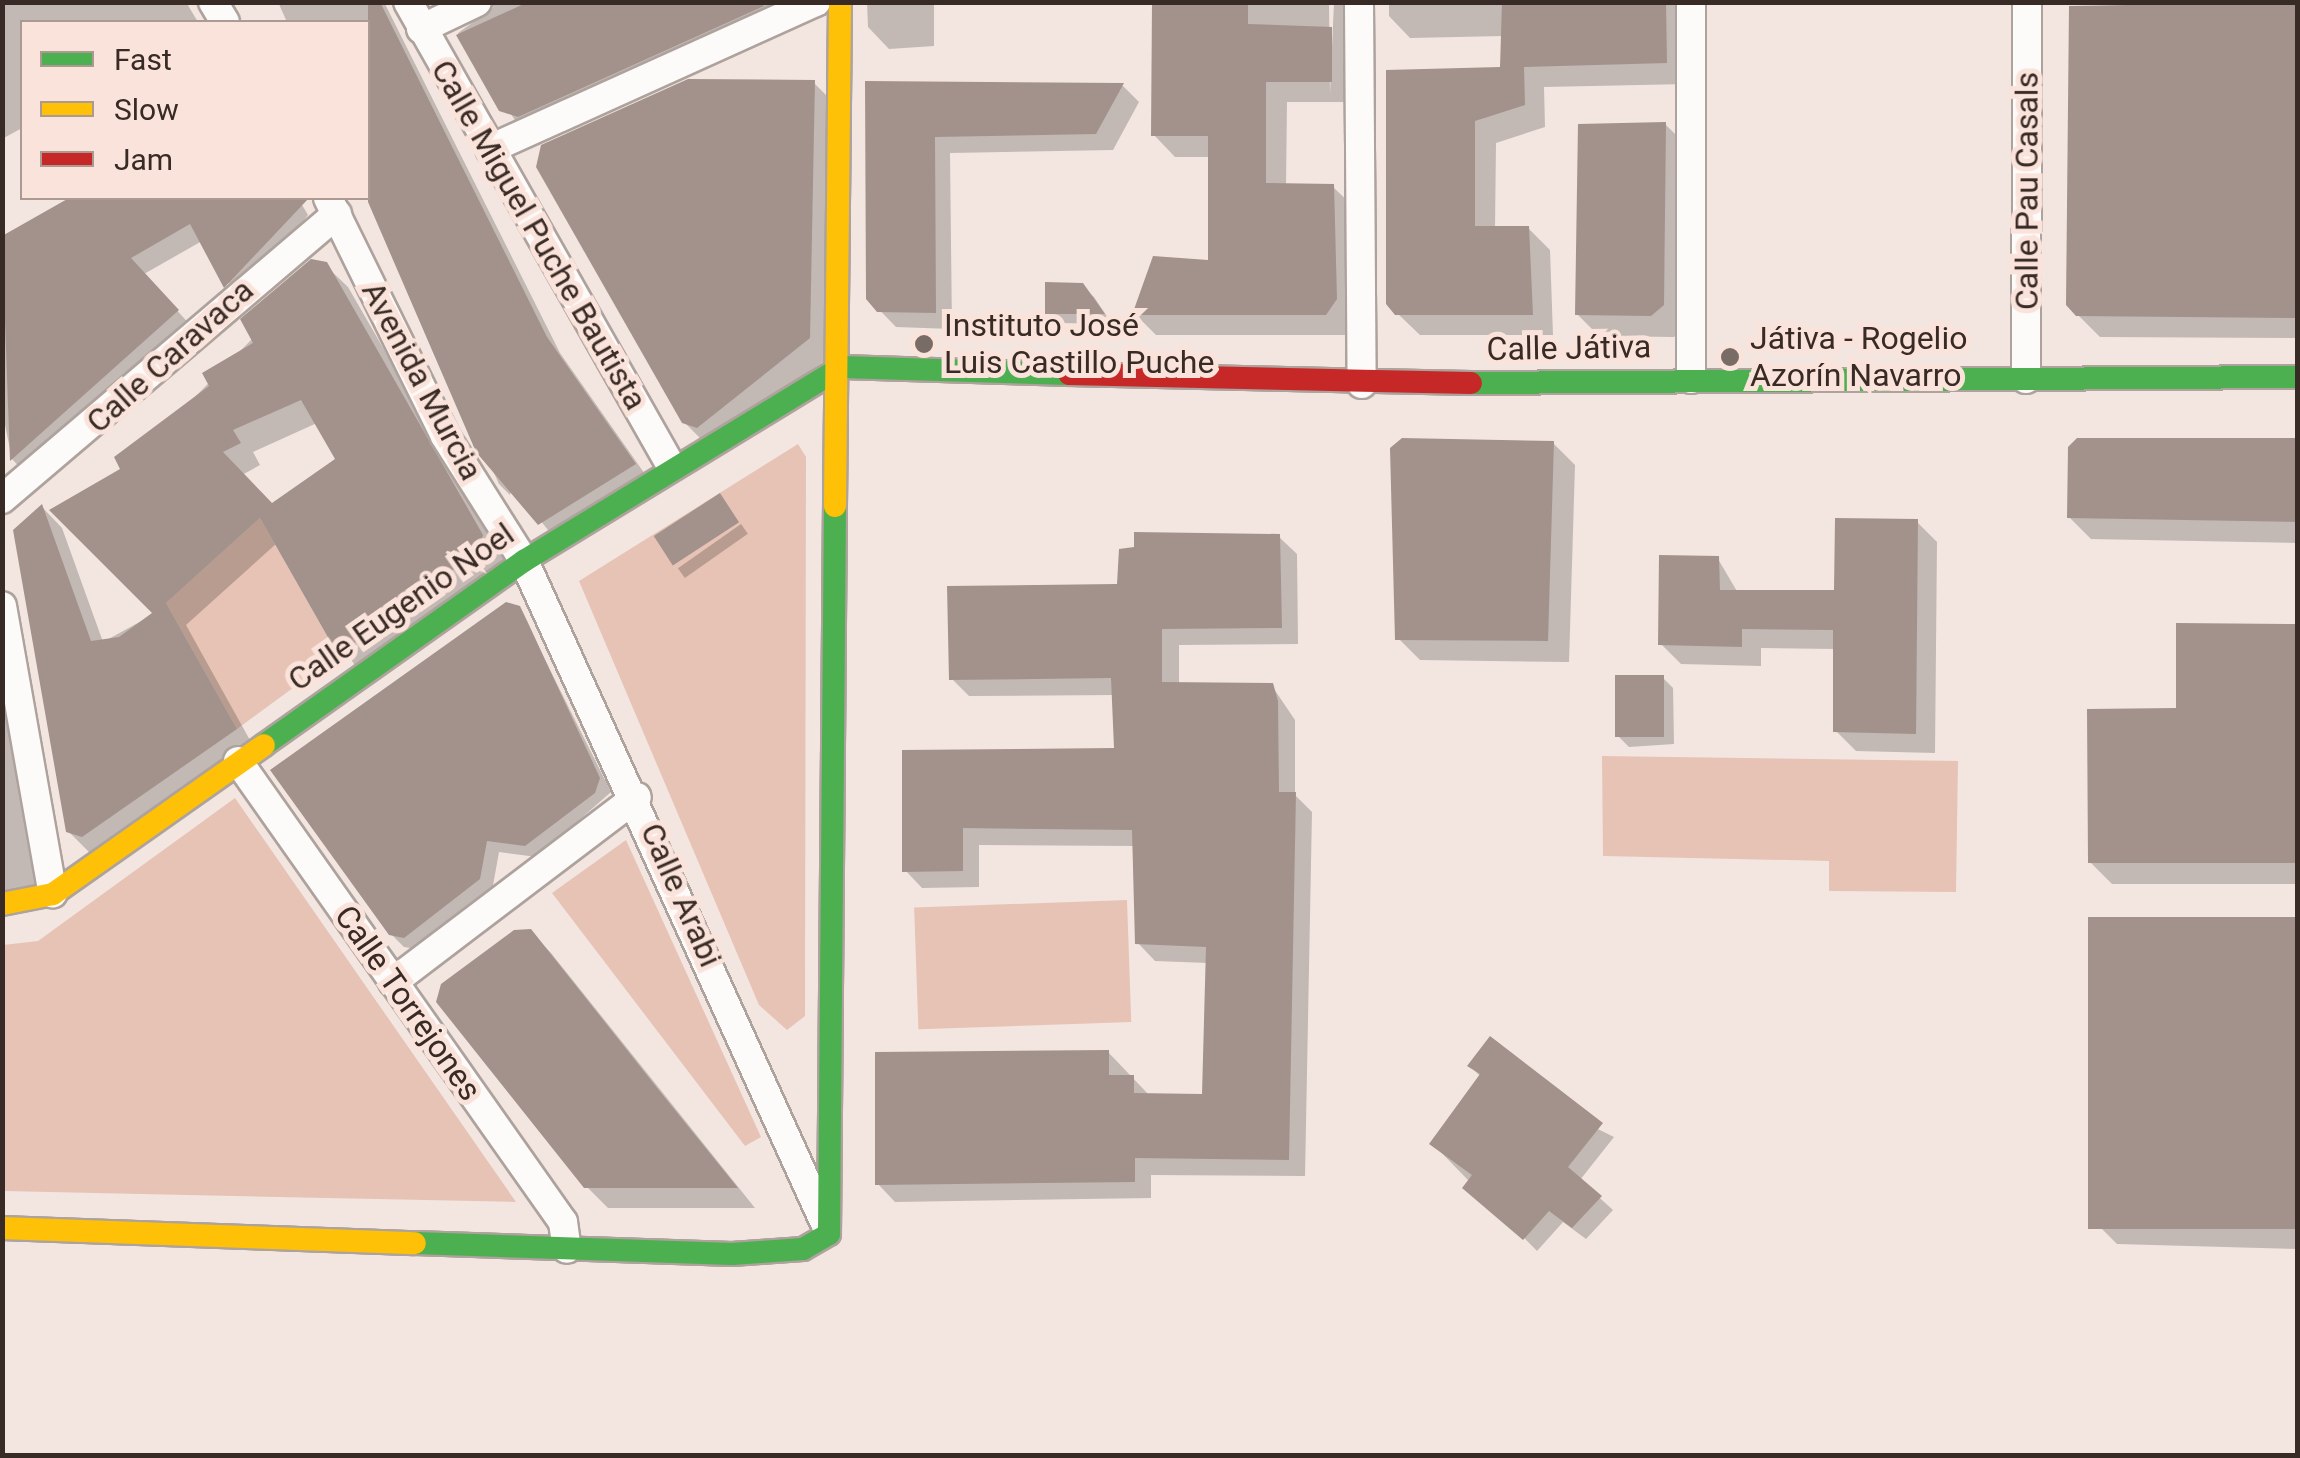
<!DOCTYPE html>
<meta charset="utf-8">
<style>
body{margin:0}
#map{position:relative;width:2300px;height:1458px;overflow:hidden;background:#f3e6e1;font-family:Roboto,sans-serif}
div>[style]{position:absolute}
.green>*{inset:0;background:#e7c3b5;transform-origin:0 0}
.shadow>*{inset:0;background:#0003;transform-origin:0 0}
.building>*{inset:0;background:#a3928b;transform-origin:0 0}
.roads{filter:drop-shadow(2px 0 #aea29d) drop-shadow(-2px 0 #aea29d) drop-shadow(0 2px #aea29d) drop-shadow(0 -2px #aea29d)}
.street>*{height:28px;margin:-14px;padding:0 14px;transform-origin:14px;border-radius:14px;background:#fdfbfa}
.fast>*{height:22px;margin:-11px;padding:0 11px;transform-origin:11px;border-radius:11px;background:#4caf50}
.slow>*{height:22px;margin:-11px;padding:0 11px;transform-origin:11px;border-radius:11px;background:#ffc107}
.jam>*{height:22px;margin:-11px;padding:0 11px;transform-origin:11px;border-radius:11px;background:#c62828}
.dots>*{width:28px;height:28px;translate:-50% -50%;box-sizing:border-box;border:5px solid #fae3da;border-radius:50%}
span{translate:-50% -50%;white-space:nowrap;text-align:center;line-height:1.15;-webkit-text-stroke:10px #fae3da;paint-order:stroke}
.street-label{font-size:32px;color:#382a24}
.poi-label{font-size:32px;color:#382a24}
.left{translate:0 -50%;text-align:left}
.frame{position:absolute;inset:0;border:5px solid #382a24;pointer-events:none}
.legend{position:absolute;left:20px;top:20px;width:350px;height:180px;box-sizing:border-box;background:#fae3da;border:2px solid #ac9991;margin:0;padding:12px 18px;list-style:none;font-size:30px;color:#382a24}
.legend li{display:flex;align-items:center;gap:20px;height:50px}
.legend b{width:50px;border:2px solid #ac9991}
</style>
<div id="map">
<div class="green">
<i style="clip-path:polygon(798px 444px,806px 457px,805px 1016px,787px 1030px,759px 1005px,579px 581px)"></i>
<i style="clip-path:polygon(260px 518px,338px 655px,237px 729px,166px 603px)"></i>
<i style="clip-path:polygon(1602px 756px,1958px 761px,1956px 892px,1829px 891px,1829px 861px,1603px 856px)"></i>
<i style="clip-path:polygon(235px 798px,516px 1202px,3px 1191px,3px 945px,38px 941px)"></i>
<i style="clip-path:polygon(626px 840px,761px 1137px,745px 1146px,552px 893px)"></i>
<i style="left:1127px;top:900px;width:122px;height:213px;rotate:88deg"></i>
</div>
<div class="shadow">
<i style="clip-path:polygon(2px 2px,186px 2px,198px 22px,22px 22px,22px 128px,2px 139px)"></i>
<i style="clip-path:polygon(278px 2px,384px 2px,560px 353px,647px 477px,553px 536px,512px 486px,510px 495px,499px 484px,368px 197px,368px 22px,287px 22px)"></i>
<i style="clip-path:polygon(441px 2px,819px 2px,522px 131px,458px 33px,494px 7px,460px 21px)"></i>
<i style="clip-path:polygon(867px 2px,934px 2px,934px 46px,889px 49px,868px 27px)"></i>
<i style="clip-path:polygon(1152px 2px,1329px 2px,1330px 94px,1334px 2px,1352px 2px,1353px 102px,1287px 102px,1286px 186px,1333px 187px,1355px 208px,1357px 321px,1347px 335px,1156px 335px,1135px 314px,1210px 262px,1211px 157px,1175px 157px,1154px 135px)"></i>
<i style="clip-path:polygon(1389px 2px,1687px 2px,1687px 84px,1544px 87px,1545px 127px,1496px 143px,1495px 228px,1528px 228px,1550px 250px,1553px 335px,1420px 335px,1397px 313px,1389px 73px,1502px 70px,1503px 36px,1410px 38px,1389px 16px)"></i>
<i style="clip-path:polygon(2195px 2px,2298px 2px,2298px 338px,2100px 337px,2078px 315px)"></i>
<i style="clip-path:polygon(814px 83px,833px 102px,829px 358px,704px 442px,684px 422px)"></i>
<i style="clip-path:polygon(867px 83px,1123px 86px,1139px 102px,1113px 150px,950px 153px,952px 329px,896px 327px,868px 298px)"></i>
<i style="clip-path:polygon(1665px 124px,1687px 146px,1685px 327px,1674px 337px,1599px 336px,1577px 314px)"></i>
<i style="clip-path:polygon(74px 198px,298px 198px,308px 215px,240px 301px,202px 241px,144px 274px,192px 327px,26px 474px,12px 459px,2px 410px,2px 239px)"></i>
<i style="clip-path:polygon(evenodd,325px 265px,348px 287px,504px 558px,361px 675px,277px 543px,186px 625px,256px 751px,90px 853px,68px 831px,42px 507px,62px 528px,103px 642px,156px 613px,123px 470px,325px 265px,317px 423px,338px 459px,272px 506px,242px 475px,260px 465px,253px 452px,317px 423px)"></i>
<i style="clip-path:polygon(1082px 286px,1094px 297px,1112px 324px,1059px 323px,1048px 312px)"></i>
<i style="clip-path:polygon(2298px 440px,2298px 543px,2091px 539px,2069px 517px)"></i>
<i style="clip-path:polygon(1553px 443px,1575px 465px,1569px 662px,1420px 660px,1398px 638px)"></i>
<i style="clip-path:polygon(1917px 522px,1937px 542px,1935px 753px,1856px 751px,1836px 731px,1836px 649px,1761px 648px,1761px 666px,1681px 664px,1661px 644px,1718px 559px,1738px 593px,1836px 593px)"></i>
<i style="left:741px;top:524px;width:12px;height:77px;rotate:55deg"></i>
<i style="clip-path:polygon(1279px 537px,1297px 554px,1298px 644px,1179px 645px,1179px 685px,1272px 686px,1295px 720px,1295px 795px,1312px 812px,1305px 1176px,1151px 1175px,1151px 1198px,895px 1202px,878px 1184px,1108px 1052px,1150px 1096px,1204px 1097px,1208px 963px,1155px 961px,1138px 943px,1135px 846px,979px 845px,979px 887px,922px 888px,905px 870px,904px 752px,1116px 750px,1114px 695px,969px 696px,952px 679px,1119px 586px)"></i>
<i style="clip-path:polygon(519px 608px,611px 792px,537px 857px,499px 852px,492px 891px,417px 949px,404px 947px,391px 934px)"></i>
<i style="clip-path:polygon(2298px 627px,2298px 884px,2112px 884px,2090px 862px,2178px 710px)"></i>
<i style="clip-path:polygon(1663px 678px,1673px 688px,1674px 744px,1629px 747px,1618px 736px)"></i>
<i style="clip-path:polygon(2px 685px,42px 891px,2px 895px)"></i>
<i style="clip-path:polygon(2298px 919px,2298px 1249px,2117px 1244px,2095px 1222px)"></i>
<i style="clip-path:polygon(530px 931px,551px 953px,755px 1208px,608px 1208px,586px 1186px)"></i>
<i style="clip-path:polygon(1470px 1066px,1614px 1137px,1580px 1180px,1613px 1210px,1586px 1239px,1563px 1222px,1537px 1251px,1433px 1144px,1481px 1077px)"></i>
</div>
<div class="building">
<i style="clip-path:polygon(368px 2px,380px 2px,547px 337px,636px 464px,538px 525px,476px 452px,368px 202px)"></i>
<i style="clip-path:polygon(528px 2px,758px 2px,764px 6px,518px 117px,499px 111px,456px 35px)"></i>
<i style="clip-path:polygon(1152px 2px,1248px 2px,1248px 24px,1332px 27px,1332px 82px,1266px 82px,1266px 183px,1334px 184px,1337px 299px,1326px 315px,1132px 315px,1153px 256px,1208px 260px,1208px 136px,1151px 136px)"></i>
<i style="clip-path:polygon(1502px 2px,1666px 2px,1667px 63px,1524px 67px,1525px 105px,1475px 121px,1475px 226px,1529px 226px,1533px 315px,1395px 315px,1386px 304px,1386px 70px,1500px 67px)"></i>
<i style="clip-path:polygon(2298px 2px,2298px 318px,2076px 316px,2066px 305px,2069px 6px)"></i>
<i style="clip-path:polygon(688px 79px,815px 80px,810px 338px,697px 428px,682px 423px,536px 167px,541px 145px)"></i>
<i style="clip-path:polygon(865px 81px,1124px 83px,1096px 134px,935px 137px,936px 313px,877px 312px,866px 299px)"></i>
<i style="clip-path:polygon(1666px 122px,1664px 305px,1651px 316px,1575px 315px,1578px 124px)"></i>
<i style="clip-path:polygon(69px 198px,309px 198px,224px 288px,190px 224px,131px 258px,179px 310px,10px 461px,2px 236px)"></i>
<i style="clip-path:polygon(evenodd,311px 259px,327px 262px,483px 535px,479px 551px,338px 655px,260px 518px,166px 603px,237px 729px,82px 837px,66px 832px,13px 530px,42px 504px,91px 641px,119px 637px,152px 613px,49px 510px,120px 469px,114px 457px,209px 386px,202px 373px,253px 343px,240px 319px,311px 259px,301px 400px,335px 459px,272px 503px,223px 452px,241px 443px,233px 430px,301px 400px)"></i>
<i style="clip-path:polygon(1045px 282px,1083px 283px,1105px 314px,1045px 314px)"></i>
<i style="clip-path:polygon(1402px 438px,1554px 441px,1548px 641px,1395px 640px,1390px 448px)"></i>
<i style="clip-path:polygon(2077px 438px,2298px 438px,2298px 522px,2067px 518px,2068px 447px)"></i>
<i style="left:720px;top:493px;width:35px;height:79px;rotate:57deg"></i>
<i style="clip-path:polygon(1835px 518px,1918px 519px,1916px 734px,1833px 732px,1833px 630px,1742px 629px,1742px 647px,1658px 645px,1659px 555px,1719px 556px,1720px 590px,1834px 590px)"></i>
<i style="clip-path:polygon(1134px 532px,1280px 534px,1282px 628px,1162px 629px,1162px 682px,1273px 683px,1278px 701px,1279px 792px,1296px 792px,1289px 1160px,1135px 1158px,1135px 1182px,875px 1185px,875px 1052px,1109px 1050px,1109px 1075px,1134px 1075px,1134px 1093px,1202px 1094px,1206px 947px,1135px 944px,1132px 830px,963px 828px,963px 871px,902px 872px,902px 750px,1114px 748px,1111px 678px,949px 680px,947px 586px,1117px 584px,1119px 549px,1134px 547px)"></i>
<i style="clip-path:polygon(506px 602px,520px 606px,529px 625px,600px 778px,595px 793px,525px 846px,487px 841px,480px 879px,404px 938px,389px 935px,270px 770px)"></i>
<i style="clip-path:polygon(2176px 623px,2298px 624px,2298px 863px,2088px 863px,2087px 709px,2176px 708px)"></i>
<i style="left:1615px;top:675px;width:49px;height:62px"></i>
<i style="left:2298px;top:917px;width:312px;height:210px;rotate:90deg"></i>
<i style="clip-path:polygon(531px 929px,658px 1089px,738px 1188px,584px 1188px,436px 1002px,441px 984px,514px 930px)"></i>
<i style="clip-path:polygon(1490px 1036px,1603px 1123px,1568px 1167px,1602px 1196px,1572px 1228px,1549px 1211px,1523px 1240px,1462px 1188px,1472px 1175px,1429px 1144px,1480px 1074px,1467px 1066px)"></i>
</div>
<div class="roads">
<div class="street">
<i style="left:213px;top:2px;width:23px;rotate:59deg"></i>
<i style="left:408px;top:2px;width:533px;rotate:60.45deg"></i>
<i style="left:1359px;top:2px;width:382px;rotate:89.6deg"></i>
<i style="left:1691px;top:2px;width:377px;rotate:90deg"></i>
<i style="left:421px;top:29px;width:62px;rotate:-25.7deg"></i>
<i style="left:490px;top:149px;width:358px;rotate:-24.3deg"></i>
<i style="left:328px;top:198px;width:265px;rotate:63.8deg"></i>
<i style="left:445px;top:436px;width:148px;rotate:57.7deg"></i>
<i style="left:524px;top:561px;width:725px;rotate:65.56deg"></i>
<i style="left:2026px;top:379px;width:377px;rotate:-89.8deg"></i>
<i style="left:2px;top:499px;width:440px;rotate:-40.4deg"></i>
<i style="left:2px;top:606px;width:292px;rotate:80deg"></i>
<i style="left:238px;top:761px;width:564px;rotate:54.82deg"></i>
<i style="left:563px;top:1222px;width:27px;rotate:82deg"></i>
<i style="left:393px;top:982px;width:306px;rotate:-37.2deg"></i>
</div>
<div class="fast">
<i style="left:1471px;top:383px;width:827px;rotate:-0.42deg"></i>
<i style="left:264px;top:745px;width:319px;rotate:-35.3deg"></i>
<i style="left:524px;top:561px;width:373px;rotate:-31.4deg"></i>
<i style="left:842px;top:367px;width:227px;rotate:1.8deg"></i>
<i style="left:415px;top:1243px;width:317px;rotate:2deg"></i>
<i style="left:732px;top:1254px;width:71px;rotate:-4deg"></i>
<i style="left:803px;top:1249px;width:30px;rotate:-30deg"></i>
<i style="left:829px;top:1234px;width:728px;rotate:-89.53deg"></i>
</div>
<div class="slow">
<i style="left:835px;top:506px;width:504px;rotate:-89.43deg"></i>
<i style="left:2px;top:904px;width:52px;rotate:-11.1deg"></i>
<i style="left:53px;top:894px;width:258px;rotate:-35.2deg"></i>
<i style="left:2px;top:1228px;width:413px;rotate:2.1deg"></i>
</div>
<div class="jam">
<i style="left:1069px;top:374px;width:402px;rotate:1.3deg"></i>
</div>
</div>
<div class="dots">
<i style="left:924px;top:344px;background:#796c66"></i>
<i style="left:1730px;top:357px;background:#796c66"></i>
</div>
<div class="street-label">
<span style="left:2027px;top:191px;rotate:-90deg">Calle Pau Casals</span>
<span style="left:539px;top:235px;rotate:60deg">Calle Miguel Puche Bautista</span>
<span style="left:1569px;top:348px;rotate:-1deg">Calle Játiva</span>
<span style="left:170px;top:356px;rotate:-42deg">Calle Caravaca</span>
<span style="left:422px;top:381px;rotate:62deg">Avenida Murcia</span>
<span style="left:401px;top:607px;rotate:-35deg">Calle Eugenio Noel</span>
<span style="left:681px;top:895px;rotate:66deg">Calle Arabi</span>
<span style="left:408px;top:1003px;rotate:55deg">Calle Torrejones</span>
</div>
<div class="poi-label">
<span class="left" style="left:944px;top:344px">Instituto José<br>Luis Castillo Puche</span>
<span class="left" style="left:1750px;top:357px">Játiva - Rogelio<br>Azorín Navarro</span>
</div>
<div class="frame"></div>
<ul class="legend">
<li><b style="height:12px;background:#4caf50"></b>Fast</li>
<li><b style="height:12px;background:#ffc107"></b>Slow</li>
<li><b style="height:12px;background:#c62828"></b>Jam</li>
</ul>
</div>
